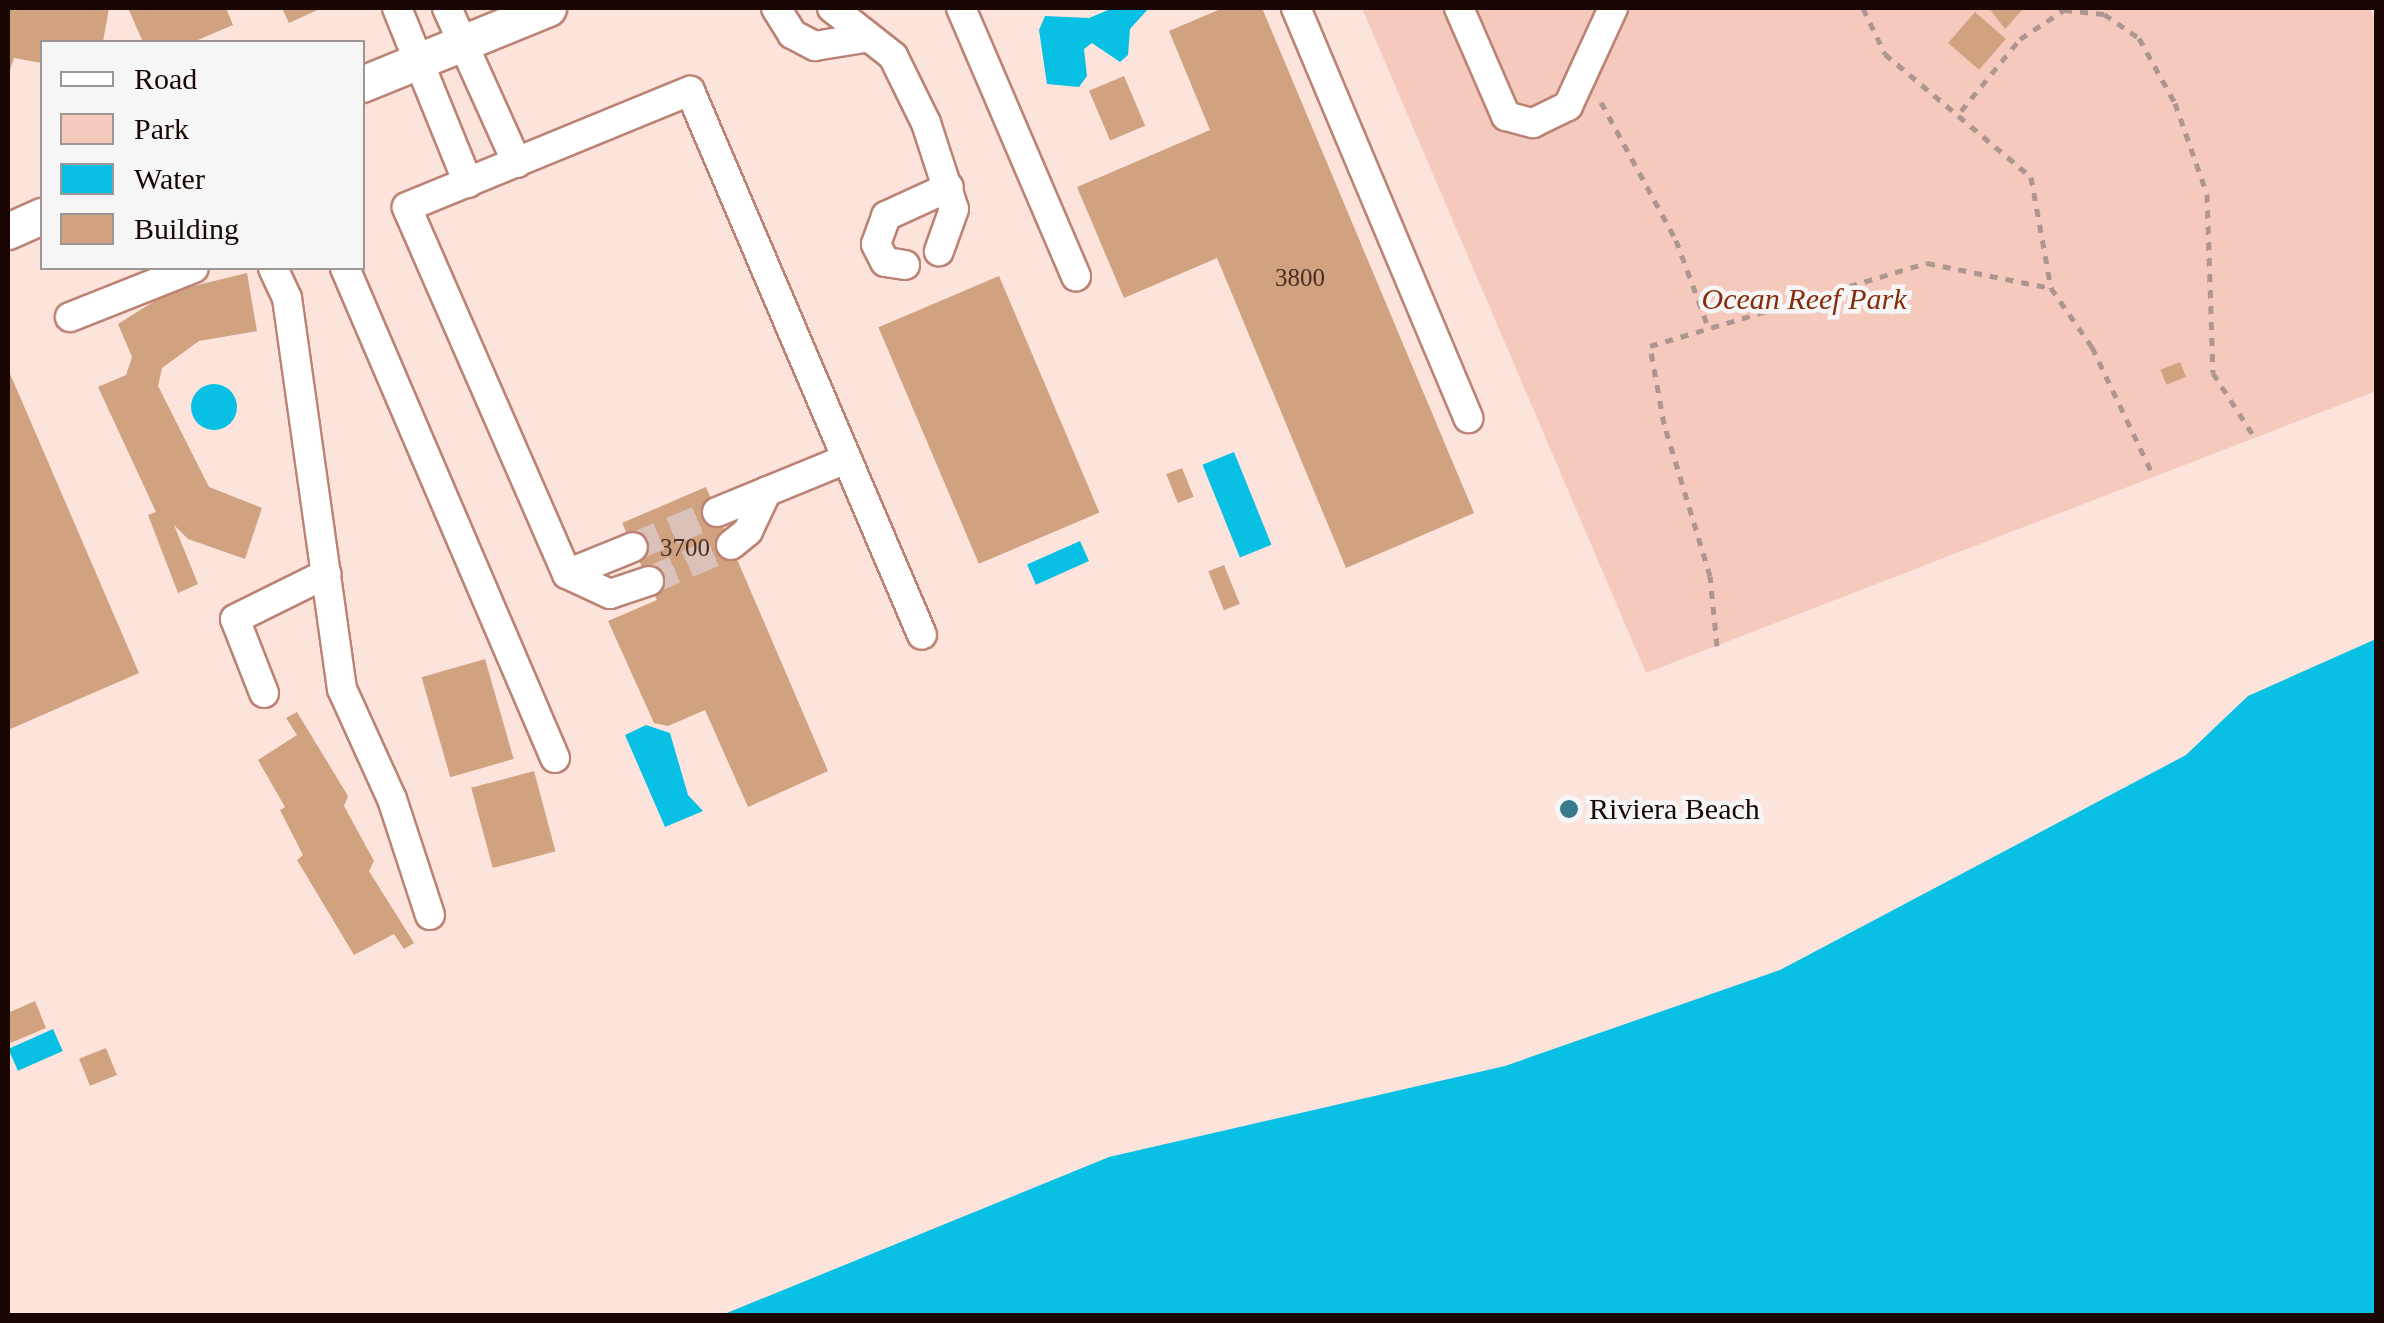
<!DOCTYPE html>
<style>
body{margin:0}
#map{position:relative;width:2384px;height:1323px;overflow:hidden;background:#fce3dc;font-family:Georgia,serif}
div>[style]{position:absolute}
.green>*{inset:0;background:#f5c9bc}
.water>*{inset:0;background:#08c0e4;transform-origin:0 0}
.round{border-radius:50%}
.building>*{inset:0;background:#d1a27f;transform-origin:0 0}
.minor-tunnel>*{height:28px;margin-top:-14px;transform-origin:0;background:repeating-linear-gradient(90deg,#dac2bb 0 28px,transparent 0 42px)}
.path>*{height:5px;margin-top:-2.5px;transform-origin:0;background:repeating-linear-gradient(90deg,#ad9690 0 8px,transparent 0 16px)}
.roads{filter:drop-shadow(2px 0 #bb8373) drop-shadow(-2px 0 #bb8373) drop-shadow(0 2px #bb8373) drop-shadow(0 -2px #bb8373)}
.minor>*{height:28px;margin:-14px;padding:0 14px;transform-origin:14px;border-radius:14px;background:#fff}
.major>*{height:35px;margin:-17.5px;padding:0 17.5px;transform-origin:17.5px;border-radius:17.5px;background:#fff}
.dots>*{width:28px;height:28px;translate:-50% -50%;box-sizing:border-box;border:5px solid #f6f6f6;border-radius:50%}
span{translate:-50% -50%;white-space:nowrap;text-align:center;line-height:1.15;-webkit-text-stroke:9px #f6f6f6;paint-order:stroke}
.number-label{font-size:25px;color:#482e22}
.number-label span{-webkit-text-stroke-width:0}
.park-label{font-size:30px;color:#862b0b;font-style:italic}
.poi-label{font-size:30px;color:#1a0703}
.left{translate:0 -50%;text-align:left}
.frame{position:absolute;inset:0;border:10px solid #1a0703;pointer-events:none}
.legend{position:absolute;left:40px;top:40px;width:325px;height:230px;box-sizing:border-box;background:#f6f6f6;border:2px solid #9e9695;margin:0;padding:12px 18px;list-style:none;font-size:30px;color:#1a0703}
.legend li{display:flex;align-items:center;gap:20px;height:50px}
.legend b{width:50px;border:2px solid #9e9695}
</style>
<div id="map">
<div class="green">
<i style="clip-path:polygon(1362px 8px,2370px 8px,2376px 23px,2376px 391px,1646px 673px)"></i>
</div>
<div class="water">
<i style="clip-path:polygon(1113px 8px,1149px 8px,1130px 29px,1128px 55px,1120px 62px,1092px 43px,1084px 49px,1087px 76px,1079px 87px,1047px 84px,1039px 30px,1045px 16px,1089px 18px)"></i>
<i class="round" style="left:191px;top:384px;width:46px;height:46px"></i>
<i style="left:1234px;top:452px;width:100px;height:34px;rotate:68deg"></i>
<i style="left:1080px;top:541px;width:22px;height:58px;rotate:66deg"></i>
<i style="clip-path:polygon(2376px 639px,2376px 1315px,722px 1315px,1109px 1157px,1505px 1066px,1780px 970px,2186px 755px,2248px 696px)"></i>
<i style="clip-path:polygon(646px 725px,670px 733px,688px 795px,703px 811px,665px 827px,625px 735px)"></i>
<i style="left:53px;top:1029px;width:24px;height:49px;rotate:66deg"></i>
</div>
<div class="building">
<i style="clip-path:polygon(8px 8px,109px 8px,103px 42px,42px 42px,42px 63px,14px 58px,8px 76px)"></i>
<i style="clip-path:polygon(128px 8px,226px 8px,233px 25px,193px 42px,143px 42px)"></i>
<i style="clip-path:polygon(282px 8px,322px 8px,289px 23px)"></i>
<i style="clip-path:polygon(1223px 8px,1262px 8px,1474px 513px,1346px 568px,1217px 258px,1124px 298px,1077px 187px,1210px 130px,1169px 31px)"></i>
<i style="clip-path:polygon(1989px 8px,2019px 8px,2022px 10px,2005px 29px)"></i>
<i style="left:1975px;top:12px;width:41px;height:41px;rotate:41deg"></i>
<i style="left:1124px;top:76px;width:54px;height:38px;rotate:67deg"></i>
<i style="clip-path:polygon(247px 273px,257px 331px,199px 341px,162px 368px,158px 386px,209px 487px,262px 508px,245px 559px,188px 539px,174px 525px,198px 584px,178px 593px,148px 515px,156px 512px,98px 387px,126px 375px,132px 357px,118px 324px,169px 292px)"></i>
<i style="left:999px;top:276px;width:257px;height:131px;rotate:67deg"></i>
<i style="left:2180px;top:362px;width:16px;height:21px;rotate:68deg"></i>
<i style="clip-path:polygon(8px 369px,139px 673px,8px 730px)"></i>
<i style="left:1182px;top:468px;width:31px;height:17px;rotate:68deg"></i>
<i style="clip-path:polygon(706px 487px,828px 771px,748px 807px,705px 710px,668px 726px,654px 723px,608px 621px,657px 600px,622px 523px)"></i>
<i style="left:1224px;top:565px;width:42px;height:17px;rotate:68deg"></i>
<i style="left:485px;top:659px;width:104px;height:66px;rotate:74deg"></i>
<i style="clip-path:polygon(297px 712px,348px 796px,344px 806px,374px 861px,369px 871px,414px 943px,404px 949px,394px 934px,354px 955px,297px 860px,303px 855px,280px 810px,285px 807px,258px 760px,297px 735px,286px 718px)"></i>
<i style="left:534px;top:771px;width:83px;height:65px;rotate:75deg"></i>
<i style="clip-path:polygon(35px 1001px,46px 1028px,8px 1044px,8px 1013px)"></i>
<i style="left:106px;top:1048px;width:29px;height:29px;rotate:68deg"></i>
</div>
<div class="minor-tunnel">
<i style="left:633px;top:547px;width:91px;rotate:-22.6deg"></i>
<i style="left:649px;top:581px;width:90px;rotate:-23.7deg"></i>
</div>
<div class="path">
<i style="left:1863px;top:8px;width:51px;rotate:64.4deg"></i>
<i style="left:1885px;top:54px;width:191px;rotate:40.1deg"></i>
<i style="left:2031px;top:177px;width:113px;rotate:79.8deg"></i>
<i style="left:2051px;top:288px;width:72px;rotate:55.2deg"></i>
<i style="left:2092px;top:347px;width:144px;rotate:64.5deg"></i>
<i style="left:1601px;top:102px;width:157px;rotate:61.5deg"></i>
<i style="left:1676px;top:240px;width:95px;rotate:69.7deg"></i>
<i style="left:1961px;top:111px;width:93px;rotate:-50.7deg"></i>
<i style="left:2020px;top:39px;width:53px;rotate:-33.4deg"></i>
<i style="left:2064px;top:10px;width:40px;rotate:5.7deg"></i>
<i style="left:2104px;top:14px;width:42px;rotate:34.4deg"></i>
<i style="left:2139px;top:38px;width:74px;rotate:61deg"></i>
<i style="left:2175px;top:103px;width:96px;rotate:70.6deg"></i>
<i style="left:2207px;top:194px;width:179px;rotate:88.1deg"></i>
<i style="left:2213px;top:373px;width:77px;rotate:57.1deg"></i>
<i style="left:1717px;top:646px;width:70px;rotate:-95.7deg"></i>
<i style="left:1710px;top:576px;width:159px;rotate:-106.8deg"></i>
<i style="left:1664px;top:424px;width:79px;rotate:-100.2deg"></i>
<i style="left:1650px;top:346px;width:289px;rotate:-16.7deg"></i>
<i style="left:1927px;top:263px;width:126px;rotate:11.4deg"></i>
</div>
<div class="roads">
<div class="minor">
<i style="left:397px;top:8px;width:189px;rotate:67.9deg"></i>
<i style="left:447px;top:8px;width:170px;rotate:65.7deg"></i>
<i style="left:776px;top:8px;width:31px;rotate:58deg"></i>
<i style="left:792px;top:34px;width:26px;rotate:28deg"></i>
<i style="left:815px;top:46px;width:50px;rotate:-9.3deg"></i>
<i style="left:832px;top:8px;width:78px;rotate:38.2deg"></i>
<i style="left:893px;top:56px;width:75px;rotate:63.8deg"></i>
<i style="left:926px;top:123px;width:90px;rotate:72deg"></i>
<i style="left:954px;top:209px;width:45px;rotate:109.7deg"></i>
<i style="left:961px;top:8px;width:292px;rotate:66.8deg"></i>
<i style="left:1296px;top:8px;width:445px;rotate:67.2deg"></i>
<i style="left:1459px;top:8px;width:118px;rotate:66.5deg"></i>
<i style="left:1506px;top:116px;width:28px;rotate:15deg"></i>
<i style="left:1533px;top:123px;width:39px;rotate:-26deg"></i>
<i style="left:1568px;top:106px;width:108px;rotate:-65.3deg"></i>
<i style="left:905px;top:265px;width:20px;rotate:-171deg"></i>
<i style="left:885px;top:262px;width:20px;rotate:-117deg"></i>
<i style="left:876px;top:244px;width:30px;rotate:-70deg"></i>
<i style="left:886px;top:216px;width:69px;rotate:-24.7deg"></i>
<i style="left:273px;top:268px;width:33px;rotate:65deg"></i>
<i style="left:287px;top:298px;width:395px;rotate:82deg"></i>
<i style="left:342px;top:689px;width:121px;rotate:65.6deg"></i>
<i style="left:392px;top:799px;width:122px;rotate:71.9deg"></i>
<i style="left:345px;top:268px;width:533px;rotate:66.8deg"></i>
<i style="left:70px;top:317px;width:133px;rotate:-21.6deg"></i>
<i style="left:717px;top:512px;width:139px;rotate:-22.3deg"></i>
<i style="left:731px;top:545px;width:22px;rotate:-39deg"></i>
<i style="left:748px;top:531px;width:44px;rotate:-64.6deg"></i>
<i style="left:567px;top:574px;width:71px;rotate:-22.2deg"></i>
<i style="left:649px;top:581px;width:41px;rotate:161.6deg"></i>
<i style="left:610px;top:594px;width:47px;rotate:-155.1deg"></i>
<i style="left:567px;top:574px;width:400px;rotate:-113.6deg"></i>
<i style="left:407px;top:207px;width:306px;rotate:-22.3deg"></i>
<i style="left:690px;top:91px;width:591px;rotate:66.9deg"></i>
<i style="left:264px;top:693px;width:79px;rotate:-111.4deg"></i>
<i style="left:235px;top:619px;width:102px;rotate:-26.3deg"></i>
</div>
<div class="major">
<i style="left:362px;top:84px;width:201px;rotate:-22.2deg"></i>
<i style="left:8px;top:231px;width:37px;rotate:-24deg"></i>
</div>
</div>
<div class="dots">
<i style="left:1569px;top:809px;background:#387b8c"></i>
</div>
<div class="number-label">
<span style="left:1300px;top:278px">3800</span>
<span style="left:685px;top:548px">3700</span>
</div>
<div class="park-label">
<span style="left:1804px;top:299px">Ocean Reef Park</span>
</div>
<div class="poi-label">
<span class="left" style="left:1589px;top:809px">Riviera Beach</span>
</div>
<div class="frame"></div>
<ul class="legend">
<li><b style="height:12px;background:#fff"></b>Road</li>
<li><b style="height:28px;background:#f5c9bc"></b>Park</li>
<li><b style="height:28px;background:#08c0e4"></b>Water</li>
<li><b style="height:28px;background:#d1a27f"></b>Building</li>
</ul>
</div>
